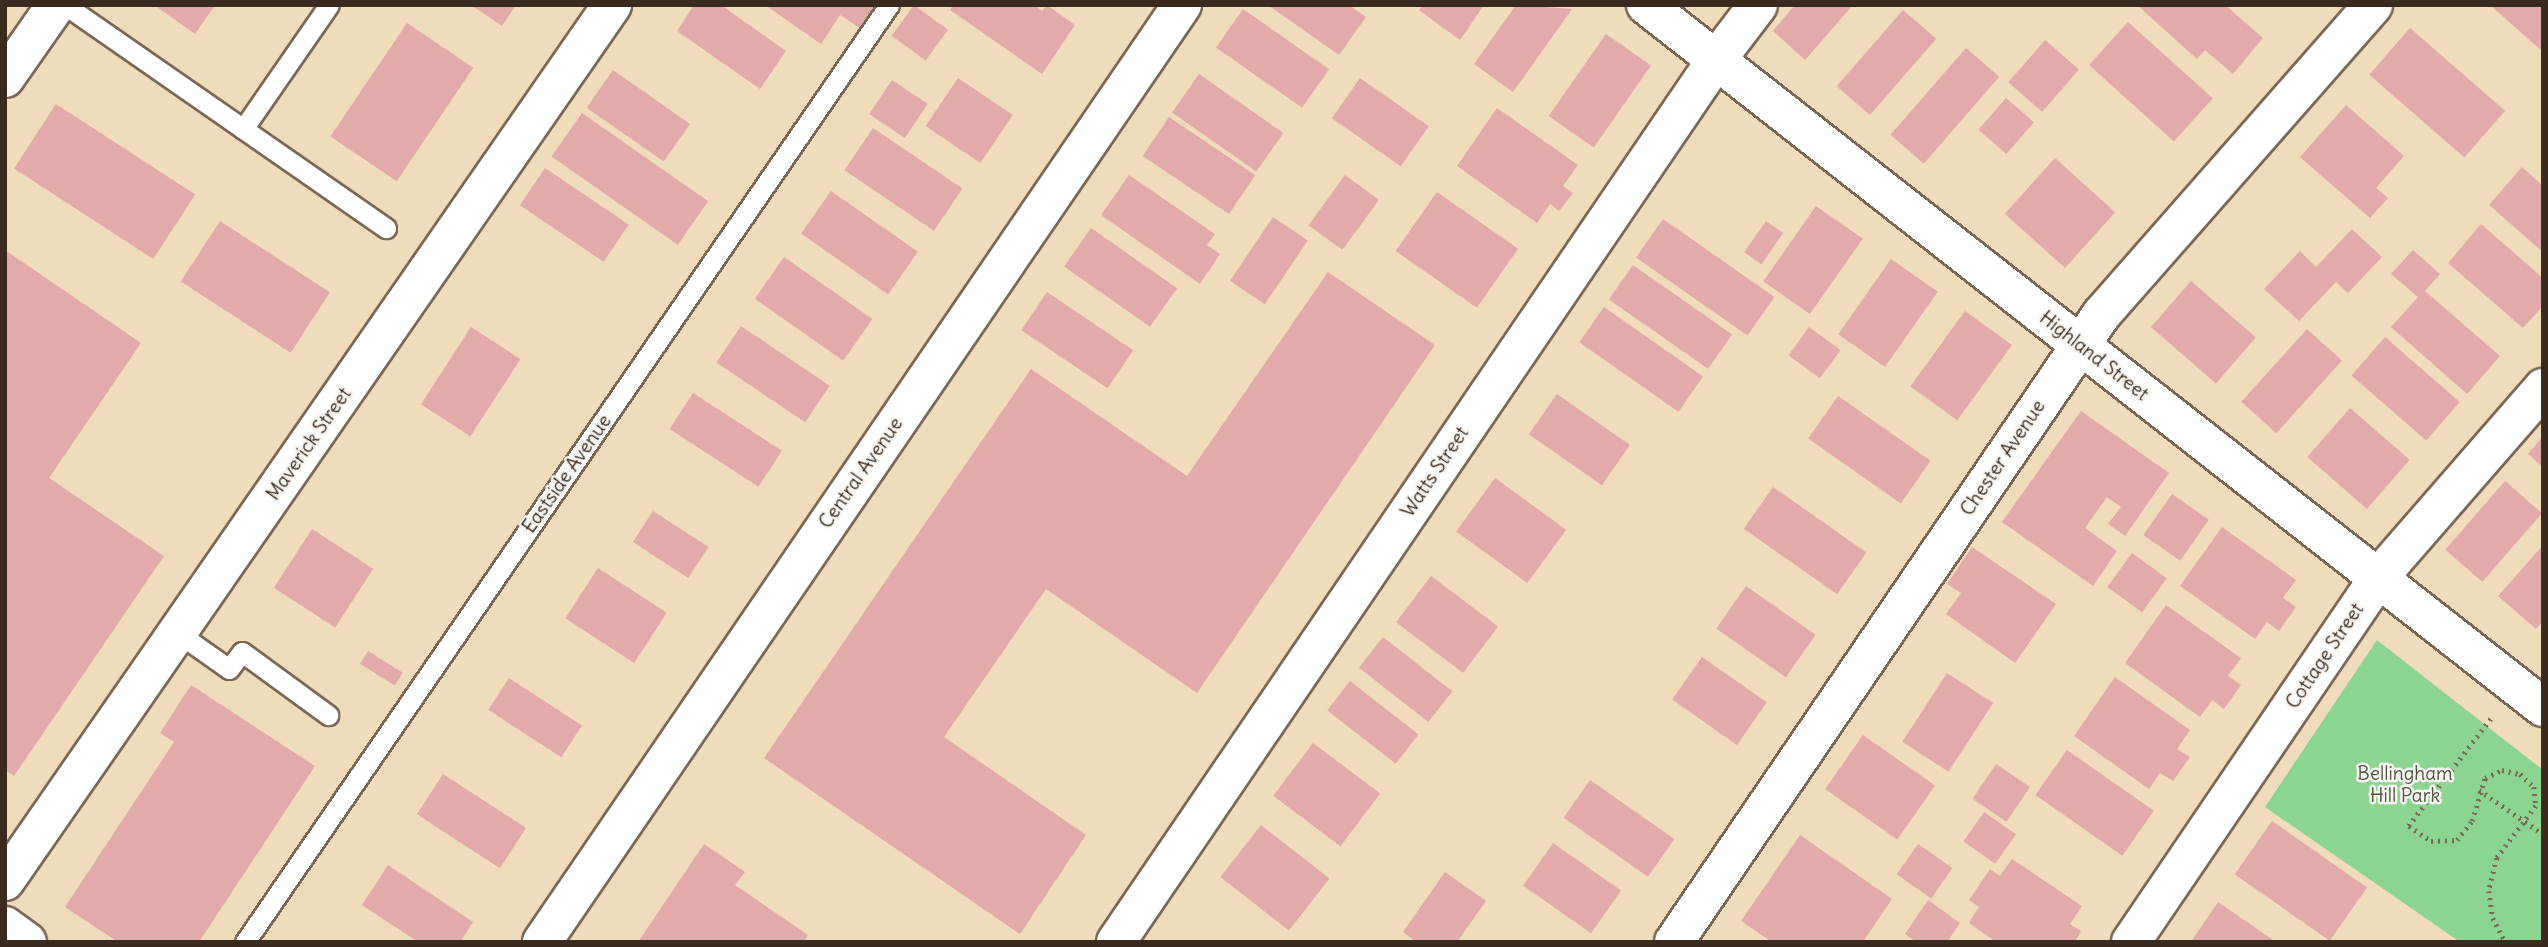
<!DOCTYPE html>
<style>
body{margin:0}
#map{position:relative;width:2548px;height:947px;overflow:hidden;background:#f0dcba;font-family:Delius,sans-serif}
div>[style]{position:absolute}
.green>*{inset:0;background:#8cd591}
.building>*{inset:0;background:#e0aba8;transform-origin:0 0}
.path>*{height:4.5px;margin-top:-2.25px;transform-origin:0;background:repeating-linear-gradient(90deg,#7a6855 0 2px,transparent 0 7px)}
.roads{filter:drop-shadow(2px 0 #7a6855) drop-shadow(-2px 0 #7a6855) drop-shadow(0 2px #7a6855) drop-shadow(0 -2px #7a6855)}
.service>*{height:19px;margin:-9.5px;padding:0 9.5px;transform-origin:9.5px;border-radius:9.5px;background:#fff}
.minor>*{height:38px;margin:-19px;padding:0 19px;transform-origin:19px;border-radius:19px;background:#fff}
.tertiary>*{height:38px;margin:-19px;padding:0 19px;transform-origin:19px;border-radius:19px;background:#fff}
span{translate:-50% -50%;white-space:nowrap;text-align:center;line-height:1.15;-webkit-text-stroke:5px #f6f6f2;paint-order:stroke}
.street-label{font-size:19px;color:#3b2a1e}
.park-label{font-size:19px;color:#4f553b}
.frame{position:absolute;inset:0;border:7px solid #3b2a1e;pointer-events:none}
</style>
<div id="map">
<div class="green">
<i style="clip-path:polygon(2377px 640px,2543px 770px,2543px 942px,2460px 942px,2265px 807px)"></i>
</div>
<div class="building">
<i style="clip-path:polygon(154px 5px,215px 5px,195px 34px)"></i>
<i style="clip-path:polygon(471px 5px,516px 5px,502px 26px)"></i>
<i style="clip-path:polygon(694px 5px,721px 5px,786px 51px,760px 89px,677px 31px)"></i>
<i style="clip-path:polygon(765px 5px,872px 5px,874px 7px,860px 28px,840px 15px,821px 44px)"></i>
<i style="left:914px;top:5px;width:42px;height:38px;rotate:36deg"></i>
<i style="clip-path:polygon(953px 5px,1034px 5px,1042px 11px,1047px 5px,1075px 25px,1042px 74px,950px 10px)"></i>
<i style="clip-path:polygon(1268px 5px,1349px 5px,1366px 17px,1339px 55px)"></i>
<i style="clip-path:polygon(1423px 5px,1484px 5px,1460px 40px,1419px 10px)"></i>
<i style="clip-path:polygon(1516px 5px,1572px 9px,1513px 92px,1474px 64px)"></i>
<i style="clip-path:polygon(1795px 5px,1853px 5px,1805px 60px,1773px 31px)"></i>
<i style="clip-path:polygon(2137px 5px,2225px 5px,2263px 38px,2233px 74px,2205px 50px,2197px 59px)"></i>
<i style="clip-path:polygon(2490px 5px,2543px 5px,2543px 52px)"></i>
<i style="left:1243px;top:9px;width:105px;height:47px;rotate:35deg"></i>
<i style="left:1903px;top:10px;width:44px;height:101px;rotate:41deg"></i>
<i style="left:2128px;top:22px;width:114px;height:58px;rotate:42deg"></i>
<i style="left:407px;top:23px;width:80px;height:137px;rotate:34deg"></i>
<i style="left:2410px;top:28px;width:126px;height:62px;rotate:41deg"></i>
<i style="left:1606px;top:34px;width:55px;height:100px;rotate:35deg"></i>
<i style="left:2045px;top:40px;width:45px;height:56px;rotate:41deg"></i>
<i style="left:1966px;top:48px;width:44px;height:115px;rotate:41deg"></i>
<i style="left:613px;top:70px;width:94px;height:46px;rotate:35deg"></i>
<i style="left:1199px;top:74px;width:103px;height:47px;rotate:35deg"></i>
<i style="left:958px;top:78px;width:66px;height:58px;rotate:34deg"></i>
<i style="left:1360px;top:78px;width:84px;height:49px;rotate:35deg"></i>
<i style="left:892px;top:80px;width:43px;height:41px;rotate:34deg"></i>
<i style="left:2006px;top:98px;width:37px;height:42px;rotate:41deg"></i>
<i style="left:56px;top:104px;width:166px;height:77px;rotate:33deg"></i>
<i style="clip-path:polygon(2346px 105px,2404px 156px,2376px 188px,2388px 198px,2370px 218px,2300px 157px)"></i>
<i style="clip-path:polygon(1497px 108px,1578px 165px,1563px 186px,1573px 193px,1559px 211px,1550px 204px,1537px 223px,1457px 166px)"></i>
<i style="left:582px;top:113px;width:154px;height:53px;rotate:35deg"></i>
<i style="left:1169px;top:117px;width:104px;height:47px;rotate:34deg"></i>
<i style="left:873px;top:128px;width:108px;height:51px;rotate:34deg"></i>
<i style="left:2055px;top:158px;width:81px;height:75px;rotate:42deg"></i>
<i style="clip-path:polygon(2522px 167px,2543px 186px,2543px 252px,2489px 205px)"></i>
<i style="left:545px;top:168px;width:101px;height:45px;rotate:34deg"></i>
<i style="clip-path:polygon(1129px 175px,1215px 234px,1207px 245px,1220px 254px,1200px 284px,1101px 215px)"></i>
<i style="left:1345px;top:175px;width:42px;height:62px;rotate:36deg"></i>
<i style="left:831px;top:191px;width:106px;height:52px;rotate:35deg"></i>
<i style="left:1437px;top:192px;width:99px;height:72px;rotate:35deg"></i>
<i style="left:1816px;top:206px;width:57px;height:92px;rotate:35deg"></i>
<i style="left:1273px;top:217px;width:42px;height:77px;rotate:34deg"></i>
<i style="left:1663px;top:219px;width:136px;height:47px;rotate:35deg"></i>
<i style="left:220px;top:221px;width:131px;height:72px;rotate:33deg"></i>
<i style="left:1766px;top:221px;width:21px;height:38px;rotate:35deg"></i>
<i style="clip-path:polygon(2481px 224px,2543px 278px,2543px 306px,2523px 328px,2448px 263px)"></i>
<i style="left:1091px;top:228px;width:105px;height:47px;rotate:35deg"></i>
<i style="clip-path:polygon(2352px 229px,2382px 257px,2348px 293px,2336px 282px,2299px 321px,2264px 289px,2300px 251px,2316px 267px)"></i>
<i style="clip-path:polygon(5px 250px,141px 343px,49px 478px,164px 556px,14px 776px,5px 770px)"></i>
<i style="clip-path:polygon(2413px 250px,2440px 274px,2425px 291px,2500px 356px,2467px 394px,2391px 327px,2418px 297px,2391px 274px)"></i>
<i style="left:784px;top:257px;width:108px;height:51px;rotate:35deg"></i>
<i style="left:1891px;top:259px;width:57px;height:92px;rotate:35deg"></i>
<i style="left:1633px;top:265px;width:121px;height:42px;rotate:35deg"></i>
<i style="clip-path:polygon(1328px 272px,1435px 345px,1197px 693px,1046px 589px,944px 737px,1086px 835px,1020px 934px,764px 758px,1031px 369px,1187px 476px)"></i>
<i style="left:2191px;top:281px;width:86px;height:61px;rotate:41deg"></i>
<i style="left:1047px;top:292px;width:104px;height:46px;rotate:34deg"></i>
<i style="left:1604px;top:307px;width:121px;height:43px;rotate:35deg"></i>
<i style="left:1965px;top:311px;width:58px;height:93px;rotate:36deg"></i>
<i style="left:741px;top:326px;width:107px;height:44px;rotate:34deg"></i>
<i style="left:471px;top:327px;width:59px;height:92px;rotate:33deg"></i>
<i style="left:1809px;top:327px;width:39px;height:35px;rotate:36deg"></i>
<i style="left:2307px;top:329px;width:47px;height:98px;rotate:42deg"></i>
<i style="left:2385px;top:337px;width:99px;height:51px;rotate:41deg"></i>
<i style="left:693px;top:393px;width:106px;height:43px;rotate:33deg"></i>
<i style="left:1557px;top:394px;width:89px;height:49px;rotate:35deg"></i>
<i style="left:1838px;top:396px;width:113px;height:52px;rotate:35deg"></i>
<i style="left:2350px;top:408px;width:79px;height:65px;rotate:41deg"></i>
<i style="clip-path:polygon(2081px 411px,2169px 473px,2125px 536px,2108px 524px,2121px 507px,2107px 497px,2085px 528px,2117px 551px,2093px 586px,2002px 522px)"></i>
<i style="clip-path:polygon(2543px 436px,2543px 467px,2528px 454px)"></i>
<i style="left:1495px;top:478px;width:88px;height:66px;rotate:36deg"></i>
<i style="left:2505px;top:481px;width:49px;height:91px;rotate:41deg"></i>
<i style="left:1773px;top:487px;width:114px;height:51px;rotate:35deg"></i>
<i style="left:2172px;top:494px;width:45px;height:50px;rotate:35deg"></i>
<i style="left:653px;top:511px;width:66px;height:37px;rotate:33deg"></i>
<i style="clip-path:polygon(2222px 527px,2296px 580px,2283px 598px,2296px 607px,2279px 631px,2267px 622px,2255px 639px,2180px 586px)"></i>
<i style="left:312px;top:529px;width:73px;height:70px;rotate:33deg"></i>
<i style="clip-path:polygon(2543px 545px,2543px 621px,2536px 629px,2498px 596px)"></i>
<i style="clip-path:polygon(1972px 547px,2056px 604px,2015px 663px,1946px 614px,1961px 593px,1947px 584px)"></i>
<i style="left:2132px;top:553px;width:43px;height:42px;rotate:36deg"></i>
<i style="left:598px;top:568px;width:82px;height:60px;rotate:33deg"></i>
<i style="left:1431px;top:576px;width:84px;height:58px;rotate:37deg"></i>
<i style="left:1746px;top:586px;width:85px;height:52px;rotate:35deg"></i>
<i style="clip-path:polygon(2166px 605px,2241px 658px,2228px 676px,2241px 685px,2224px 709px,2212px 700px,2200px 717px,2125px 663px)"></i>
<i style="left:1383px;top:637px;width:88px;height:39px;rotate:38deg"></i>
<i style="left:368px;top:651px;width:41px;height:15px;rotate:32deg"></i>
<i style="left:1702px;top:657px;width:79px;height:52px;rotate:35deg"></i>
<i style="left:1947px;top:673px;width:55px;height:82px;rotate:33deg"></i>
<i style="clip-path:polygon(2115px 677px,2190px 730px,2177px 749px,2190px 757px,2173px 781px,2160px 773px,2149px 789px,2074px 736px)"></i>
<i style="left:509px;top:678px;width:87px;height:38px;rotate:33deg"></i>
<i style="left:1350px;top:681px;width:87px;height:37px;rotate:38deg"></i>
<i style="clip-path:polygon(191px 685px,315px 766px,199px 942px,118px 942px,65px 907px,174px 742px,160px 733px)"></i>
<i style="left:1863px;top:735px;width:88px;height:66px;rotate:35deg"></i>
<i style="left:1313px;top:743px;width:84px;height:66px;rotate:37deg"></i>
<i style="left:2067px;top:750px;width:106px;height:55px;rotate:35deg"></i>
<i style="left:1996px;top:764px;width:41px;height:42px;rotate:34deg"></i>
<i style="left:443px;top:774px;width:99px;height:48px;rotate:33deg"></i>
<i style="left:1590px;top:780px;width:103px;height:46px;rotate:35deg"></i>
<i style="left:1984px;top:812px;width:39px;height:36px;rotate:35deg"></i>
<i style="left:2272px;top:821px;width:116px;height:65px;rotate:35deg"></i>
<i style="left:1261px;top:825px;width:87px;height:66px;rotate:38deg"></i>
<i style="clip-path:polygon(1800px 835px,1892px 899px,1863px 942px,1772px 942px,1741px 921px)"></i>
<i style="left:1553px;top:843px;width:83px;height:52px;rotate:35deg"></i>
<i style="clip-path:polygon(704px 844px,745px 872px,735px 885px,808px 935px,803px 942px,638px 942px)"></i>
<i style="left:1918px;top:844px;width:42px;height:37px;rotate:35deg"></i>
<i style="clip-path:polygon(2012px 859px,2082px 906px,2070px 924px,2081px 931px,2075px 942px,1996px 942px,1969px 923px,1979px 907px,1969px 900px,1990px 869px,2000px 876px)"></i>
<i style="clip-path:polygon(388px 865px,473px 922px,460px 942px,418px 942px,362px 905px)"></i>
<i style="clip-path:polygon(1445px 872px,1486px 901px,1457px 942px,1416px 942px,1403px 932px)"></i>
<i style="clip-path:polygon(1928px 900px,1960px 923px,1947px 942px,1916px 942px,1905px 934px)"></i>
<i style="clip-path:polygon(2218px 902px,2276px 942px,2191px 942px)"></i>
</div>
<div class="path">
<i style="left:2491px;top:719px;width:135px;rotate:127.5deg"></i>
<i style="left:2409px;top:826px;width:27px;rotate:34deg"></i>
<i style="left:2431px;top:841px;width:26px;rotate:-2deg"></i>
<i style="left:2457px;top:840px;width:24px;rotate:-52deg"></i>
<i style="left:2472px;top:821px;width:45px;rotate:-73.2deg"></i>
<i style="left:2485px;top:778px;width:19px;rotate:-25deg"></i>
<i style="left:2502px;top:770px;width:18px;rotate:13deg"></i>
<i style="left:2520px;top:774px;width:19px;rotate:43deg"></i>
<i style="left:2534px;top:787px;width:19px;rotate:84deg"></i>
<i style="left:2536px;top:806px;width:65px;rotate:126.9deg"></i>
<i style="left:2497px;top:858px;width:34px;rotate:104deg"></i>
<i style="left:2489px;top:891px;width:27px;rotate:82deg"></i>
<i style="left:2493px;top:918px;width:27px;rotate:63deg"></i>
<i style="left:2479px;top:790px;width:78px;rotate:34.5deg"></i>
</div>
<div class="roads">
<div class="service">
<i style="left:65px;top:5px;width:391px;rotate:34.8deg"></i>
<i style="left:243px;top:129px;width:151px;rotate:-55.3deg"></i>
<i style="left:178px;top:633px;width:62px;rotate:35.2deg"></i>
<i style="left:229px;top:669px;width:21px;rotate:-53deg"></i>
<i style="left:242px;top:652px;width:107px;rotate:36.2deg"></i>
<i style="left:245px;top:942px;width:1137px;rotate:-55.5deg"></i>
</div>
<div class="minor">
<i style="left:1646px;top:5px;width:1139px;rotate:38.05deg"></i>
<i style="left:5px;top:78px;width:89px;rotate:-55.1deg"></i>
<i style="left:5px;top:881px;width:1066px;rotate:-55.28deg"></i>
<i style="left:5px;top:926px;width:27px;rotate:36deg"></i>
<i style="left:1116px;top:942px;width:1067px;rotate:-55.77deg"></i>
<i style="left:1716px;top:60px;width:69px;rotate:-52.6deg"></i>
<i style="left:1674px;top:942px;width:759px;rotate:-55.74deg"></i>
<i style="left:2101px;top:315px;width:412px;rotate:-48.7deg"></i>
<i style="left:2131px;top:942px;width:440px;rotate:-55.8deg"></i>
<i style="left:2378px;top:578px;width:252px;rotate:-49deg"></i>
</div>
<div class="tertiary">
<i style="left:542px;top:942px;width:1135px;rotate:-55.67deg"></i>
</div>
</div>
<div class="street-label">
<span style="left:2094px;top:356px;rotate:38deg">Highland Street</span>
<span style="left:309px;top:444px;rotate:-55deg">Maverick Street</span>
<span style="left:2003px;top:458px;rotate:-56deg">Chester Avenue</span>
<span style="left:1435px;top:472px;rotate:-56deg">Watts Street</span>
<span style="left:861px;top:473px;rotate:-55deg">Central Avenue</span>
<span style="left:567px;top:474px;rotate:-55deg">Eastside Avenue</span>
<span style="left:2325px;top:656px;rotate:-56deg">Cottage Street</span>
</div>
<div class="park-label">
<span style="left:2405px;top:785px">Bellingham<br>Hill Park</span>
</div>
<div class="frame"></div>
</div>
